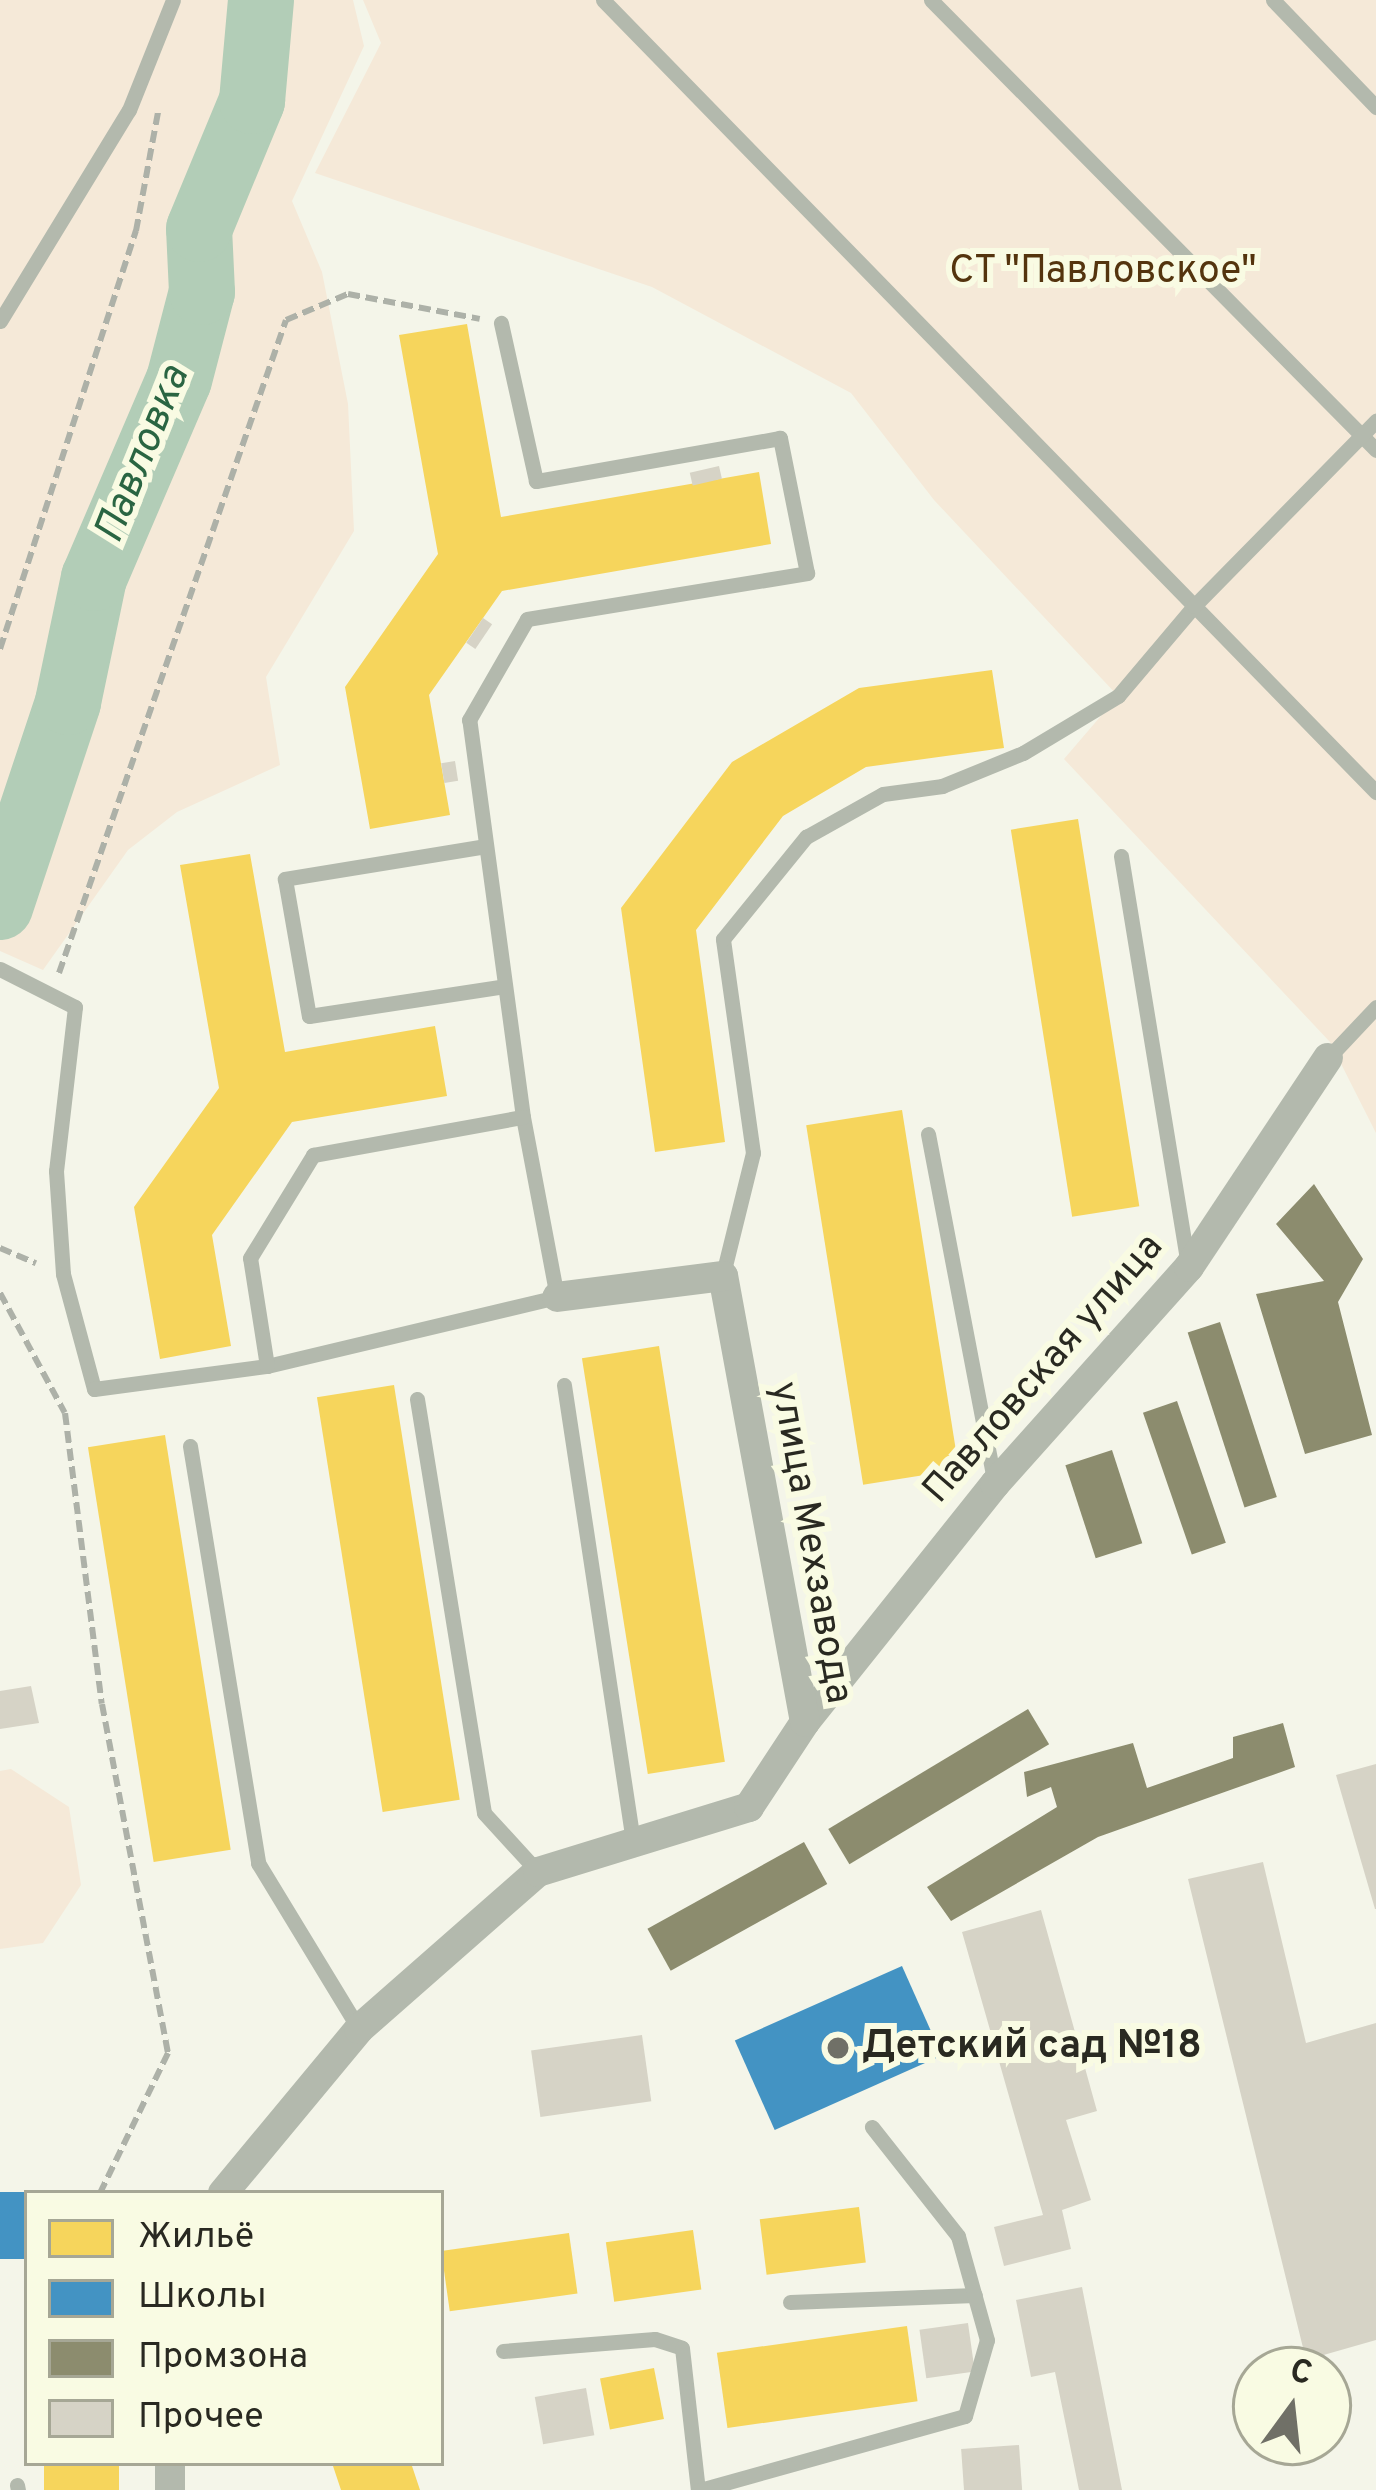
<!DOCTYPE html>
<meta charset="utf-8">
<style>
body{margin:0}
#map{position:relative;width:1376px;height:2490px;overflow:hidden;background:#f4f5e9;font-family:Overpass,sans-serif}
div>[style]{position:absolute}
.green>*{inset:0;background:#f5e9d8}
.homes>*{inset:0;background:#f6d55c;transform-origin:0 0}
.schools>*{inset:0;background:#4393c3;transform-origin:0 0}
.industry>*{inset:0;background:#8c8c6e;transform-origin:0 0}
.river>*{height:66px;margin:-33px;padding:0 33px;transform-origin:33px;border-radius:33px;background:#b2cdb7}
.building>*{inset:0;background:#d6d3c6;transform-origin:0 0}
.path>*{height:6px;margin-top:-3px;transform-origin:0;background:repeating-linear-gradient(90deg,#adb1a8 0 12px,transparent 0 18px)}
.lane>*{height:15px;margin:-7.5px;padding:0 7.5px;transform-origin:7.5px;border-radius:7.5px;background:#b3b9ad}
.street>*{height:30px;margin:-15px;padding:0 15px;transform-origin:15px;border-radius:15px;background:#b3b9ad}
.dots>*{width:33px;height:33px;translate:-50% -50%;box-sizing:border-box;border:6px solid #f9fbe3;border-radius:50%}
span{translate:-50% -50%;white-space:nowrap;text-align:center;line-height:1.15;-webkit-text-stroke:12px #f9fbe3;paint-order:stroke}
.park-label{font-size:39px;color:#54340e}
.street-label{font-size:39px;color:#292921}
.poi-label{font-size:39px;color:#292921;font-weight:700}
.left{translate:0 -50%;text-align:left}
.water-label{font-size:42px;color:#2a6542;font-style:italic}
.legend{position:absolute;left:24px;top:2190px;width:420px;height:276px;box-sizing:border-box;background:#f9fbe3;border:3px solid #a6a795;margin:0;padding:15px 21px;list-style:none;font-size:36px;color:#292921}
.legend li{display:flex;align-items:center;gap:24px;height:60px}
.legend b{width:60px;border:3px solid #a6a795}
.north{position:absolute;left:1232px;top:2346px;width:120px;height:120px;box-sizing:border-box;background:#f9fbe3;border:3px solid #a6a795;border-radius:50%;rotate:15deg;font-size:33px;font-weight:700;line-height:48px;text-align:center;color:#292921}
.north::after{content:'';display:block;margin:auto;width:42px;height:54px;background:#707067;clip-path:polygon(50% 0,100% 100%,50% 72%,0 100%)}
</style>
<div id="map">
<div class="green">
<i style="clip-path:polygon(0 0,353px 0,364px 46px,292px 201px,322px 272px,348px 404px,354px 531px,266px 677px,280px 765px,177px 812px,128px 850px,43px 970px,0 951px)"></i>
<i style="clip-path:polygon(363px 0,1376px 0,1376px 1133px,1330px 1042px,1064px 759px,1118px 696px,934px 500px,851px 393px,652px 287px,315px 173px,381px 43px)"></i>
<i style="clip-path:polygon(11px 1769px,69px 1807px,81px 1885px,43px 1943px,0 1949px,0 1771px)"></i>
</div>
<div class="homes">
<i style="clip-path:polygon(467px 324px,501px 517px,759px 472px,771px 544px,502px 591px,429px 695px,450px 815px,370px 829px,345px 687px,438px 554px,399px 335px)"></i>
<i style="clip-path:polygon(992px 670px,1004px 748px,866px 767px,783px 816px,696px 930px,725px 1142px,655px 1152px,621px 908px,732px 762px,859px 688px)"></i>
<i style="left:1078px;top:819px;width:392px;height:68px;rotate:81deg"></i>
<i style="clip-path:polygon(250px 854px,285px 1052px,435px 1026px,447px 1096px,292px 1122px,212px 1235px,231px 1346px,160px 1359px,134px 1207px,219px 1088px,180px 865px)"></i>
<i style="left:902px;top:1110px;width:364px;height:97px;rotate:81deg"></i>
<i style="left:659px;top:1346px;width:421px;height:78px;rotate:81deg"></i>
<i style="left:394px;top:1385px;width:420px;height:78px;rotate:81deg"></i>
<i style="left:165px;top:1435px;width:420px;height:78px;rotate:81deg"></i>
<i style="left:859px;top:2207px;width:56px;height:100px;rotate:83deg"></i>
<i style="left:693px;top:2230px;width:60px;height:88px;rotate:82deg"></i>
<i style="left:569px;top:2233px;width:61px;height:129px;rotate:82deg"></i>
<i style="left:907px;top:2326px;width:76px;height:192px;rotate:82deg"></i>
<i style="left:654px;top:2368px;width:52px;height:55px;rotate:79deg"></i>
<i style="left:44px;top:2463px;width:75px;height:27px"></i>
<i style="clip-path:polygon(332px 2463px,411px 2463px,420px 2490px,341px 2490px)"></i>
</div>
<div class="schools">
<i style="left:902px;top:1966px;width:98px;height:183px;rotate:66deg"></i>
<i style="left:27px;top:2192px;width:67px;height:27px;rotate:90deg"></i>
</div>
<div class="industry">
<i style="clip-path:polygon(1314px 1184px,1363px 1259px,1338px 1302px,1372px 1435px,1305px 1454px,1256px 1294px,1324px 1281px,1276px 1224px)"></i>
<i style="left:1220px;top:1322px;width:184px;height:34px;rotate:72deg"></i>
<i style="left:1177px;top:1401px;width:150px;height:36px;rotate:71deg"></i>
<i style="left:1112px;top:1450px;width:98px;height:49px;rotate:72deg"></i>
<i style="left:1028px;top:1709px;width:41px;height:233px;rotate:59deg"></i>
<i style="clip-path:polygon(1283px 1723px,1295px 1767px,1098px 1837px,951px 1921px,927px 1887px,1057px 1807px,1051px 1787px,1027px 1797px,1024px 1772px,1133px 1743px,1147px 1788px,1233px 1758px,1233px 1737px)"></i>
<i style="left:804px;top:1842px;width:48px;height:179px;rotate:61deg"></i>
</div>
<div class="river">
<i style="left:0;top:907px;width:216px;rotate:-71.6deg"></i>
<i style="left:68px;top:702px;width:127px;rotate:-78.2deg"></i>
<i style="left:94px;top:578px;width:215px;rotate:-66.8deg"></i>
<i style="left:179px;top:380px;width:91px;rotate:-75.4deg"></i>
<i style="left:202px;top:292px;width:63px;rotate:-92.7deg"></i>
<i style="left:199px;top:229px;width:139px;rotate:-67.5deg"></i>
<i style="left:252px;top:101px;width:101px;rotate:-84.9deg"></i>
</div>
<div class="building">
<i style="left:719px;top:466px;width:13px;height:30px;rotate:77deg"></i>
<i style="left:483px;top:618px;width:11px;height:30px;rotate:34deg"></i>
<i style="left:455px;top:761px;width:20px;height:14px;rotate:81deg"></i>
<i style="clip-path:polygon(31px 1686px,39px 1723px,0 1729px,0 1691px)"></i>
<i style="clip-path:polygon(1376px 1764px,1376px 1909px,1375px 1909px,1336px 1775px)"></i>
<i style="clip-path:polygon(1263px 1862px,1306px 2043px,1376px 2023px,1376px 2340px,1306px 2360px,1188px 1879px)"></i>
<i style="clip-path:polygon(1041px 1910px,1097px 2111px,1066px 2120px,1091px 2200px,1062px 2210px,1071px 2249px,1004px 2266px,994px 2227px,1043px 2215px,962px 1932px)"></i>
<i style="left:642px;top:2035px;width:67px;height:112px;rotate:82deg"></i>
<i style="clip-path:polygon(1082px 2287px,1122px 2490px,1079px 2490px,1055px 2372px,1031px 2377px,1016px 2300px)"></i>
<i style="left:968px;top:2323px;width:49px;height:49px;rotate:82deg"></i>
<i style="left:586px;top:2388px;width:48px;height:52px;rotate:80deg"></i>
<i style="left:1019px;top:2445px;width:45px;height:58px;rotate:86deg"></i>
</div>
<div class="path">
<i style="left:0;top:649px;width:440px;rotate:-72deg"></i>
<i style="left:136px;top:231px;width:121px;rotate:-79.5deg"></i>
<i style="left:59px;top:973px;width:691px;rotate:-70.83deg"></i>
<i style="left:286px;top:320px;width:67px;rotate:-22.8deg"></i>
<i style="left:348px;top:294px;width:134px;rotate:10.7deg"></i>
<i style="left:0;top:1248px;width:39px;rotate:23deg"></i>
<i style="left:0;top:1293px;width:136px;rotate:61.6deg"></i>
<i style="left:65px;top:1413px;width:293px;rotate:82.8deg"></i>
<i style="left:102px;top:1704px;width:355px;rotate:79.3deg"></i>
<i style="left:168px;top:2053px;width:156px;rotate:115.9deg"></i>
</div>
<div class="lane">
<i style="left:603px;top:0;width:1107px;rotate:45.7deg"></i>
<i style="left:931px;top:0;width:633px;rotate:45.32deg"></i>
<i style="left:1273px;top:0;width:149px;rotate:46.1deg"></i>
<i style="left:0;top:321px;width:247px;rotate:-58.6deg"></i>
<i style="left:129px;top:110px;width:118px;rotate:-68.2deg"></i>
<i style="left:486px;top:846px;width:204px;rotate:170.7deg"></i>
<i style="left:285px;top:879px;width:139px;rotate:80.1deg"></i>
<i style="left:309px;top:1016px;width:198px;rotate:-8.7deg"></i>
<i style="left:1121px;top:856px;width:413px;rotate:80.7deg"></i>
<i style="left:0;top:969px;width:84px;rotate:26.9deg"></i>
<i style="left:75px;top:1007px;width:165px;rotate:96.6deg"></i>
<i style="left:56px;top:1171px;width:103px;rotate:86.1deg"></i>
<i style="left:63px;top:1274px;width:119px;rotate:74.9deg"></i>
<i style="left:94px;top:1389px;width:175px;rotate:-7.6deg"></i>
<i style="left:267px;top:1366px;width:298px;rotate:-13.4deg"></i>
<i style="left:557px;top:1297px;width:183px;rotate:-100.7deg"></i>
<i style="left:523px;top:1117px;width:401px;rotate:-97.7deg"></i>
<i style="left:469px;top:720px;width:116px;rotate:-60.1deg"></i>
<i style="left:527px;top:619px;width:284px;rotate:-9.3deg"></i>
<i style="left:807px;top:573px;width:138px;rotate:-101.3deg"></i>
<i style="left:780px;top:438px;width:248px;rotate:170deg"></i>
<i style="left:536px;top:481px;width:162px;rotate:-102.5deg"></i>
<i style="left:1328px;top:1058px;width:70px;rotate:-46.7deg"></i>
<i style="left:928px;top:1134px;width:356px;rotate:79.2deg"></i>
<i style="left:722px;top:1278px;width:129px;rotate:-76.1deg"></i>
<i style="left:753px;top:1153px;width:216px;rotate:-98deg"></i>
<i style="left:723px;top:939px;width:132px;rotate:-50.9deg"></i>
<i style="left:806px;top:837px;width:88px;rotate:-29.2deg"></i>
<i style="left:883px;top:794px;width:60px;rotate:-7.7deg"></i>
<i style="left:942px;top:786px;width:87px;rotate:-22.2deg"></i>
<i style="left:1023px;top:753px;width:111px;rotate:-31deg"></i>
<i style="left:1118px;top:696px;width:118px;rotate:-49.8deg"></i>
<i style="left:1194px;top:606px;width:260px;rotate:-45.5deg"></i>
<i style="left:267px;top:1366px;width:109px;rotate:-98.9deg"></i>
<i style="left:250px;top:1258px;width:121px;rotate:-58.5deg"></i>
<i style="left:313px;top:1155px;width:213px;rotate:-10.3deg"></i>
<i style="left:564px;top:1385px;width:463px;rotate:81.4deg"></i>
<i style="left:417px;top:1399px;width:419px;rotate:80.8deg"></i>
<i style="left:484px;top:1813px;width:80px;rotate:47.5deg"></i>
<i style="left:190px;top:1446px;width:423px;rotate:80.7deg"></i>
<i style="left:258px;top:1863px;width:194px;rotate:58.7deg"></i>
<i style="left:790px;top:2302px;width:185px;rotate:-2.2deg"></i>
<i style="left:503px;top:2351px;width:152px;rotate:-4.5deg"></i>
<i style="left:655px;top:2339px;width:28px;rotate:18deg"></i>
<i style="left:682px;top:2348px;width:143px;rotate:83.6deg"></i>
<i style="left:17px;top:2485px;width:5px;rotate:79deg"></i>
<i style="left:700px;top:2490px;width:275px;rotate:-15.6deg"></i>
<i style="left:965px;top:2416px;width:79px;rotate:-73.9deg"></i>
<i style="left:987px;top:2340px;width:108px;rotate:-105.6deg"></i>
<i style="left:958px;top:2236px;width:139px;rotate:-128.3deg"></i>
</div>
<div class="street">
<i style="left:805px;top:1722px;width:305px;rotate:-51.4deg"></i>
<i style="left:995px;top:1484px;width:291px;rotate:-48.2deg"></i>
<i style="left:1189px;top:1267px;width:251px;rotate:-56.4deg"></i>
<i style="left:223px;top:2193px;width:213px;rotate:-50.3deg"></i>
<i style="left:359px;top:2029px;width:238px;rotate:-41.3deg"></i>
<i style="left:538px;top:1872px;width:221px;rotate:-17.1deg"></i>
<i style="left:749px;top:1807px;width:102px;rotate:-56.6deg"></i>
<i style="left:805px;top:1722px;width:453px;rotate:-100.4deg"></i>
<i style="left:723px;top:1276px;width:167px;rotate:172.8deg"></i>
<i style="left:170px;top:2490px;width:27px;rotate:-90deg"></i>
</div>
<div class="dots">
<i style="left:838px;top:2048px;background:#707067"></i>
</div>
<div class="park-label">
<span style="left:1103px;top:273px">СТ "Павловское"</span>
</div>
<div class="street-label">
<span style="left:1045px;top:1370px;rotate:-49deg">Павловская улица</span>
<span style="left:809px;top:1543px;rotate:80deg">улица Мехзавода</span>
</div>
<div class="poi-label">
<span class="left" style="left:862px;top:2048px">Детский сад №18</span>
</div>
<div class="water-label">
<span style="left:144px;top:455px;rotate:-68deg">Павловка</span>
</div>
<ul class="legend">
<li><b style="height:33px;background:#f6d55c"></b>Жильё</li>
<li><b style="height:33px;background:#4393c3"></b>Школы</li>
<li><b style="height:33px;background:#8c8c6e"></b>Промзона</li>
<li><b style="height:33px;background:#d6d3c6"></b>Прочее</li>
</ul>
<div class="north">С</div>
</div>
